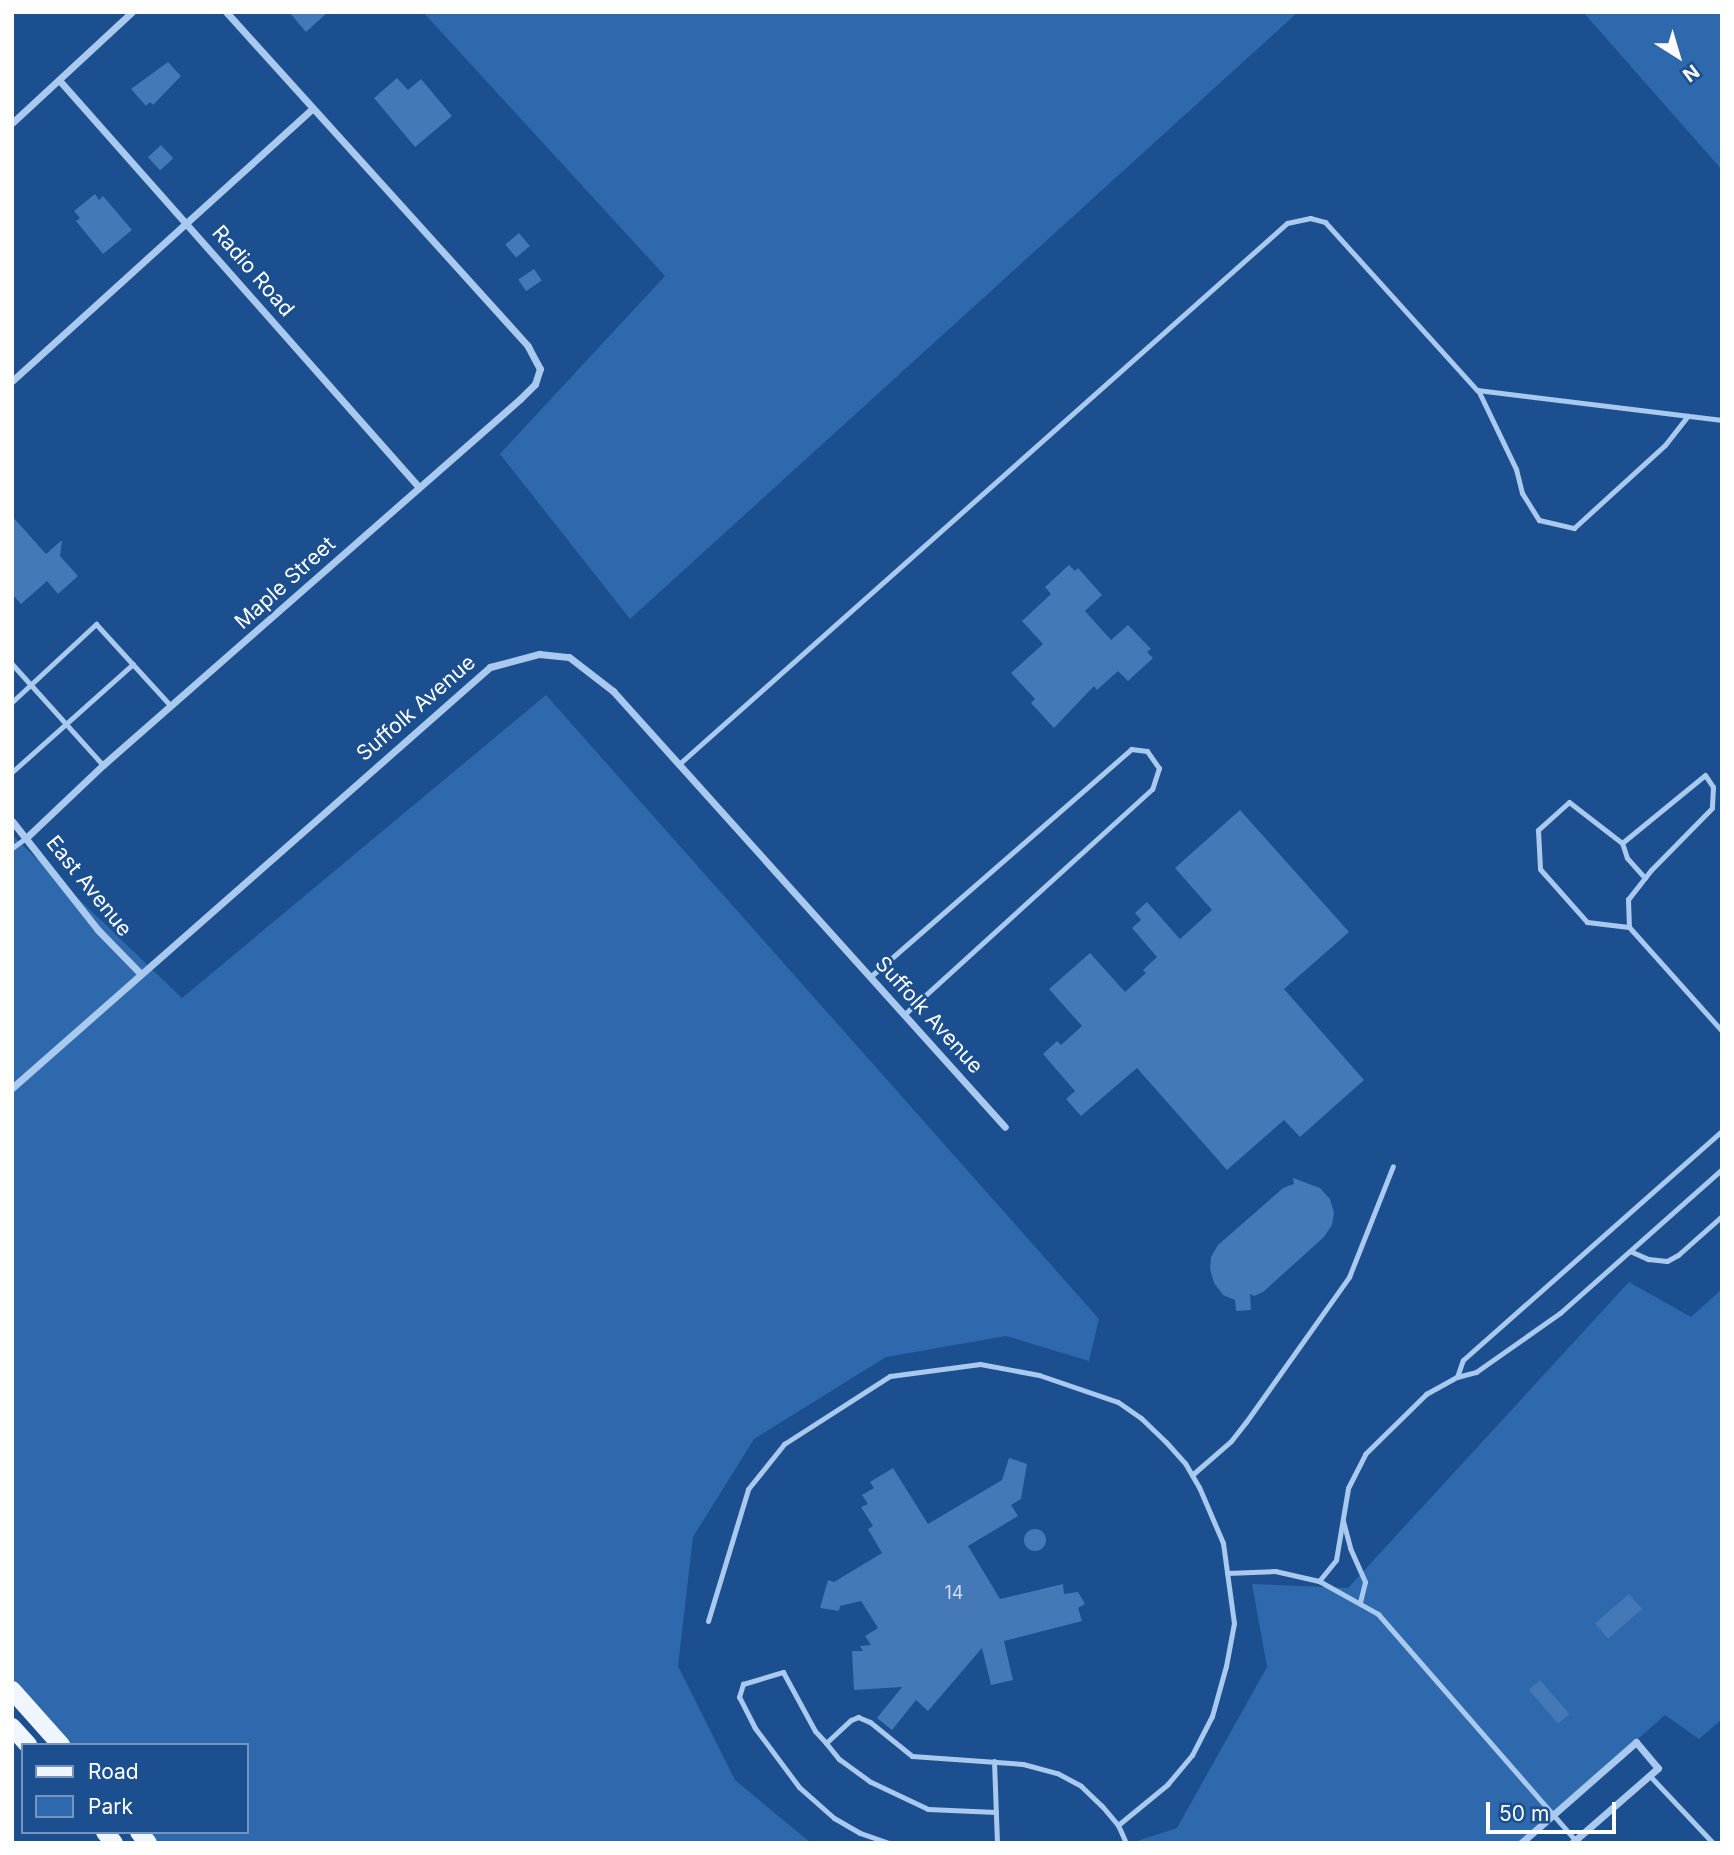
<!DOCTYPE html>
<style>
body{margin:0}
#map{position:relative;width:1734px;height:1855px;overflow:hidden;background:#1b4f8f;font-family:Inter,sans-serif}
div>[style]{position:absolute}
.green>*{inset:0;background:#2e69ad}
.building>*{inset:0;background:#4478b7;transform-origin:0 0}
.round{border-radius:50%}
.service>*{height:5px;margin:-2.5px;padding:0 2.5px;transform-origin:2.5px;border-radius:2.5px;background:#a9c9ee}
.minor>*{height:7px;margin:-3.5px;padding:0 3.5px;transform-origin:3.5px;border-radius:3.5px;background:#a9c9ee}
.primary>*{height:18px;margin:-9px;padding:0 9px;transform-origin:9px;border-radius:9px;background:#f0f6ff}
span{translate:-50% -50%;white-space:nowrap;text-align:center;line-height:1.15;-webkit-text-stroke:5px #1b4f8f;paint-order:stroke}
.number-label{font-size:18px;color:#d0dded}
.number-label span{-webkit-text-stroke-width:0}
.street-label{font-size:21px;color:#fff}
.frame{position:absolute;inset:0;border:14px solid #fff;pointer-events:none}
.legend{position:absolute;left:21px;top:1743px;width:228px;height:91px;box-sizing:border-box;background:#1b4f8f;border:2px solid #7695bc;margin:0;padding:9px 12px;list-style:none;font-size:21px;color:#fff}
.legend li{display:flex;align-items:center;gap:14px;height:35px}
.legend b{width:35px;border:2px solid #7695bc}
.north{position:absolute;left:1643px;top:21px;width:70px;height:70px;-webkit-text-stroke:5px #1b4f8f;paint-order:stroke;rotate:143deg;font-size:19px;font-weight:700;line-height:28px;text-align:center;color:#fff}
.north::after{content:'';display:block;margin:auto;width:24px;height:32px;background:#fff;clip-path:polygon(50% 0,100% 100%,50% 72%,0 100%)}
.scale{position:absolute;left:1486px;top:1802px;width:130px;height:32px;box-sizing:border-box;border:4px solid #fff;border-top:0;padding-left:9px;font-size:21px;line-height:24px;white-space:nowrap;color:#fff;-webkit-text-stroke:5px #1b4f8f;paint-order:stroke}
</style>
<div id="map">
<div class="green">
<i style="clip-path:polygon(423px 12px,1298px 12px,630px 619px,500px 454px,665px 276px)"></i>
<i style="clip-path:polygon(1583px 12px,1722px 12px,1722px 170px)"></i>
<i style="clip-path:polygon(546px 695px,1099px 1319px,1089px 1361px,1006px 1336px,886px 1357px,754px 1439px,693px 1537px,678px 1666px,735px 1780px,811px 1843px,148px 1843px,139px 1832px,247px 1832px,247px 1745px,61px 1745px,12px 1690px,12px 835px,182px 998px)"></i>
<i style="clip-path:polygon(1629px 1282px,1691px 1317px,1722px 1289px,1722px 1719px,1699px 1739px,1665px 1715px,1521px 1843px,1131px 1843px,1177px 1828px,1267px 1667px,1252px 1584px,1348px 1588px)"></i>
</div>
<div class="building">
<i style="clip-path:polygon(289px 12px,328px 12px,306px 32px)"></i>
<i style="clip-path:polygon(168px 62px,181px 76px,153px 105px,150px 102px,146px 106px,131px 89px)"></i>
<i style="clip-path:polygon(397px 78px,408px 90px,421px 79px,452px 116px,415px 147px,374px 98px)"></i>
<i style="left:161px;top:145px;width:18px;height:18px;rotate:47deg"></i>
<i style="clip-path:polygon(95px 194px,99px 200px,103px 196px,132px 230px,103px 254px,76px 221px,80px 218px,74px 211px)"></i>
<i style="left:519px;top:233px;width:17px;height:18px;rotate:50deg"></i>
<i style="left:534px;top:269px;width:14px;height:19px;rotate:56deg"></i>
<i style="clip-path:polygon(12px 516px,46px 554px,62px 540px,60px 556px,78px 576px,58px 594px,47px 581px,21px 604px,12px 594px)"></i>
<i style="clip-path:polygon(1069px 565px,1075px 571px,1078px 568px,1102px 595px,1085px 611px,1111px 640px,1128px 625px,1151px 649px,1147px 652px,1153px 658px,1128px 681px,1118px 671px,1097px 690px,1094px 686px,1054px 728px,1031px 703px,1035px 699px,1011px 673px,1043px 644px,1022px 621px,1051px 594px,1045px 587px)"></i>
<i style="clip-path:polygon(1240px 810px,1349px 932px,1284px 989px,1364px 1080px,1300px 1137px,1284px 1120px,1227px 1170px,1137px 1068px,1081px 1116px,1066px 1099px,1075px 1091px,1043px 1054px,1057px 1041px,1061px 1045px,1082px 1026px,1049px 989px,1090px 953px,1125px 992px,1146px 973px,1143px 970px,1157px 957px,1132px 928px,1141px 920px,1135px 913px,1147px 902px,1180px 939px,1212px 910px,1175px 868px)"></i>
<i style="clip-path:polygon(1293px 1178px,1320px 1188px,1330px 1199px,1334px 1213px,1332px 1225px,1324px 1237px,1263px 1292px,1254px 1296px,1250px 1294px,1251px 1310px,1236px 1311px,1235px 1300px,1223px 1295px,1214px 1283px,1210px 1269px,1211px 1257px,1218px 1245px,1283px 1188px,1294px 1184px)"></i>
<i style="clip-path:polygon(1009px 1458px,1027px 1464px,1021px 1499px,1011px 1505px,1018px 1516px,968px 1546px,1000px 1599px,1063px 1584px,1064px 1594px,1078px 1592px,1085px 1604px,1078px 1608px,1082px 1621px,1004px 1641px,1013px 1680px,991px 1685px,982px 1648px,928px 1711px,916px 1700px,892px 1730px,877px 1718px,902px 1687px,854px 1690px,852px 1651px,863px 1651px,860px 1646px,871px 1645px,865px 1636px,878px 1628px,861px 1601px,840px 1606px,839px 1611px,820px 1608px,828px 1580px,834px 1582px,882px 1553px,868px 1529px,873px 1526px,861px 1507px,868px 1504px,862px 1495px,874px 1488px,870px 1482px,893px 1468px,928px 1524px,1002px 1480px)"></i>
<i class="round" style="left:1024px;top:1529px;width:22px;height:22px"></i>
<i style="left:1629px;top:1594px;width:20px;height:45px;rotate:49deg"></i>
<i style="left:1540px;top:1680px;width:45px;height:15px;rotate:49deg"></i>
</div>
<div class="service">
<i style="left:1478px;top:390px;width:88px;rotate:64.3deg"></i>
<i style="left:1516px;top:469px;width:25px;rotate:76deg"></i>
<i style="left:1522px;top:493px;width:32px;rotate:58deg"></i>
<i style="left:1539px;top:520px;width:36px;rotate:13deg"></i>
<i style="left:1574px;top:528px;width:123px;rotate:-42.4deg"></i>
<i style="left:1665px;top:445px;width:37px;rotate:-52deg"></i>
<i style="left:12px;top:664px;width:136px;rotate:48deg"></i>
<i style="left:12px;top:702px;width:115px;rotate:-42.9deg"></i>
<i style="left:96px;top:624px;width:111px;rotate:47.6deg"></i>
<i style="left:679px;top:764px;width:814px;rotate:-41.66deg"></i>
<i style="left:1287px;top:223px;width:24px;rotate:-12deg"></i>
<i style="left:1310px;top:218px;width:16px;rotate:15deg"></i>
<i style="left:1325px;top:222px;width:227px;rotate:47.9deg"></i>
<i style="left:1477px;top:390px;width:247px;rotate:7deg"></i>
<i style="left:12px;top:772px;width:162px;rotate:-41.8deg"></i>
<i style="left:1622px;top:843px;width:67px;rotate:-142.3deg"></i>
<i style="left:1569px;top:802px;width:42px;rotate:137.9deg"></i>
<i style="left:1538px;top:830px;width:39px;rotate:87deg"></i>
<i style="left:1540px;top:869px;width:71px;rotate:48.4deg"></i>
<i style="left:1587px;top:922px;width:42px;rotate:6.8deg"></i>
<i style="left:12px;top:848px;width:19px;rotate:-36deg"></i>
<i style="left:1645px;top:878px;width:27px;rotate:-132deg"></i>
<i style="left:1627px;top:858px;width:16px;rotate:-108deg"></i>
<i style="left:1622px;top:843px;width:107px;rotate:-39.3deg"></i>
<i style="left:1705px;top:775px;width:14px;rotate:56deg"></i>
<i style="left:1713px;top:787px;width:21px;rotate:93deg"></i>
<i style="left:1712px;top:808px;width:87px;rotate:134.5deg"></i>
<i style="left:1651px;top:870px;width:37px;rotate:128deg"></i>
<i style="left:1628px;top:899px;width:28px;rotate:88deg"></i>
<i style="left:1629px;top:927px;width:140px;rotate:48.2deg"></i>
<i style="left:870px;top:977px;width:347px;rotate:-41.1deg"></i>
<i style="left:1131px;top:749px;width:16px;rotate:7deg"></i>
<i style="left:1147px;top:751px;width:21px;rotate:55deg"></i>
<i style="left:1159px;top:768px;width:22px;rotate:108deg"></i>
<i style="left:1152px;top:789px;width:336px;rotate:137.7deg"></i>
<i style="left:1630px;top:1251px;width:20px;rotate:24deg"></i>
<i style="left:1648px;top:1259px;width:19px;rotate:6deg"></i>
<i style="left:1667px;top:1261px;width:13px;rotate:-29deg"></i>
<i style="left:1678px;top:1255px;width:59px;rotate:-41.6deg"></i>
<i style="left:1457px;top:1377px;width:18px;rotate:-71deg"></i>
<i style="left:1463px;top:1360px;width:346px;rotate:-41.5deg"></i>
<i style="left:1192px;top:1475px;width:52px;rotate:-41.1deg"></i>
<i style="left:1231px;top:1441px;width:24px;rotate:-52deg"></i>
<i style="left:1246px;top:1422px;width:178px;rotate:-54.6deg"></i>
<i style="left:1349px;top:1277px;width:119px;rotate:-68.4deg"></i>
<i style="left:1343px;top:1521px;width:28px;rotate:75deg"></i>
<i style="left:1350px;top:1548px;width:37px;rotate:66deg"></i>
<i style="left:1365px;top:1582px;width:21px;rotate:104deg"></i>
<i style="left:1227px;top:1573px;width:48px;rotate:-2.4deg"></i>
<i style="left:1275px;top:1571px;width:45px;rotate:12.8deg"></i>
<i style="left:1319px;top:1581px;width:68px;rotate:29.2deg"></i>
<i style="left:1378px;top:1614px;width:300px;rotate:48.9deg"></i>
<i style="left:1319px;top:1581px;width:27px;rotate:-51deg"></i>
<i style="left:1336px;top:1560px;width:73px;rotate:-80.5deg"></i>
<i style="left:1348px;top:1488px;width:38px;rotate:-63deg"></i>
<i style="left:1365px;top:1454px;width:86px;rotate:-44.5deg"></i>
<i style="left:1426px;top:1394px;width:35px;rotate:-29deg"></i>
<i style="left:1457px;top:1377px;width:20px;rotate:-15deg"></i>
<i style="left:1476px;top:1372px;width:103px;rotate:-35.1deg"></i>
<i style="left:1560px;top:1313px;width:217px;rotate:-41.6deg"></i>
<i style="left:708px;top:1621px;width:138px;rotate:-73.1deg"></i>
<i style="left:748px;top:1489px;width:58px;rotate:-51.3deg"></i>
<i style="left:784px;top:1444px;width:126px;rotate:-32.7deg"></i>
<i style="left:890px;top:1376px;width:91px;rotate:-7.6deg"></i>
<i style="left:980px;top:1364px;width:60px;rotate:10.6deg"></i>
<i style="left:1039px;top:1375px;width:83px;rotate:18.9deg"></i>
<i style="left:1118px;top:1402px;width:28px;rotate:35deg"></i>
<i style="left:1141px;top:1418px;width:35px;rotate:44deg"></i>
<i style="left:1166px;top:1442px;width:28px;rotate:48deg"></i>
<i style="left:1185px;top:1463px;width:28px;rotate:60deg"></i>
<i style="left:1199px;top:1487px;width:61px;rotate:66.8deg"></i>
<i style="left:1223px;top:1543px;width:81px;rotate:82.2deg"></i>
<i style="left:1234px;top:1623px;width:44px;rotate:100.5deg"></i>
<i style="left:1226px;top:1666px;width:52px;rotate:105.6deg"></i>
<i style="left:1212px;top:1716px;width:44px;rotate:117.1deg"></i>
<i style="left:1192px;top:1755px;width:38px;rotate:130deg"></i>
<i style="left:1168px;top:1784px;width:65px;rotate:140.6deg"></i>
<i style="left:826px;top:1743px;width:21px;rotate:51deg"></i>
<i style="left:839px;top:1759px;width:39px;rotate:36deg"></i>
<i style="left:871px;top:1782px;width:63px;rotate:25.3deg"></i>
<i style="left:928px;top:1809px;width:68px;rotate:2.5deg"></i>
<i style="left:994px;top:1761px;width:82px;rotate:87.9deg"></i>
<i style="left:1649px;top:1775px;width:93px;rotate:46.7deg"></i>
<i style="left:889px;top:1843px;width:31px;rotate:-161deg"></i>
<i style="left:860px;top:1833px;width:30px;rotate:-150deg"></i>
<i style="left:834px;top:1818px;width:47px;rotate:-138.5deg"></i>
<i style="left:799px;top:1787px;width:74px;rotate:-126.7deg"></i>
<i style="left:755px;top:1728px;width:35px;rotate:-117deg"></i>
<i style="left:739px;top:1697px;width:14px;rotate:-73deg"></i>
<i style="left:743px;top:1684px;width:42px;rotate:-16.7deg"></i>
<i style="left:783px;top:1672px;width:67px;rotate:61.5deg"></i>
<i style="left:815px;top:1731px;width:16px;rotate:47deg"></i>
<i style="left:826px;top:1743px;width:34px;rotate:-43deg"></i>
<i style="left:851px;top:1720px;width:8px;rotate:-23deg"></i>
<i style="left:858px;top:1717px;width:13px;rotate:23deg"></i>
<i style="left:870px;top:1722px;width:54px;rotate:39deg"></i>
<i style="left:912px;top:1756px;width:111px;rotate:4.1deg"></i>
<i style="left:1023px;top:1764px;width:35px;rotate:15deg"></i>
<i style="left:1057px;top:1773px;width:27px;rotate:28deg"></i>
<i style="left:1081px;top:1786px;width:29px;rotate:44deg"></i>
<i style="left:1102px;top:1806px;width:25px;rotate:50deg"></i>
<i style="left:1118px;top:1825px;width:20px;rotate:66deg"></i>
</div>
<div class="minor">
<i style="left:59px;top:80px;width:542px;rotate:48.52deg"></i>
<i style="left:12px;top:123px;width:163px;rotate:-42.8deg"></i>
<i style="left:12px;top:381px;width:405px;rotate:-42.2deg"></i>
<i style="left:12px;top:821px;width:139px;rotate:51.7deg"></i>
<i style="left:98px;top:930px;width:60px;rotate:45.7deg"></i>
<i style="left:27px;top:837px;width:105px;rotate:-43.5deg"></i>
<i style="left:103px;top:765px;width:555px;rotate:-41.27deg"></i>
<i style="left:520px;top:399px;width:21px;rotate:-45deg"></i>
<i style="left:535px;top:384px;width:16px;rotate:-72deg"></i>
<i style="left:540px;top:369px;width:26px;rotate:-118deg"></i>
<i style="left:528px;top:346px;width:450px;rotate:-132.1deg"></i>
<i style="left:12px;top:1088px;width:637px;rotate:-41.37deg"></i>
<i style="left:490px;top:667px;width:51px;rotate:-14.9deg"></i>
<i style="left:539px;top:654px;width:30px;rotate:6deg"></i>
<i style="left:569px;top:657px;width:56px;rotate:37.7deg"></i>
<i style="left:613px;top:691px;width:586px;rotate:48.04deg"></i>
<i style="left:1521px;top:1843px;width:153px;rotate:-41.3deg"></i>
<i style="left:1636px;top:1742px;width:34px;rotate:50deg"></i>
<i style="left:1658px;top:1768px;width:114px;rotate:138.9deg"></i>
</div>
<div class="primary">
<i style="left:12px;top:1690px;width:74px;rotate:48.3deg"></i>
<i style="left:12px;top:1727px;width:24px;rotate:48deg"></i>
<i style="left:105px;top:1832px;width:14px;rotate:51deg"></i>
<i style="left:139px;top:1832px;width:14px;rotate:51deg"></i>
</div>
<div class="number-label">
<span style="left:954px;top:1593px">14</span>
</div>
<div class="street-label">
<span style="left:253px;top:271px;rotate:49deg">Radio Road</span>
<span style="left:285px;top:583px;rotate:-42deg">Maple Street</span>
<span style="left:416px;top:708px;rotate:-41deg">Suffolk Avenue</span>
<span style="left:89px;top:886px;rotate:51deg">East Avenue</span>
<span style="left:929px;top:1015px;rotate:48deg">Suffolk Avenue</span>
</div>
<div class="frame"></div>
<ul class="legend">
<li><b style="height:9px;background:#f0f6ff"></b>Road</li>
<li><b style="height:19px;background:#2e69ad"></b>Park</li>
</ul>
<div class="north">N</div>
<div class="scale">50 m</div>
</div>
